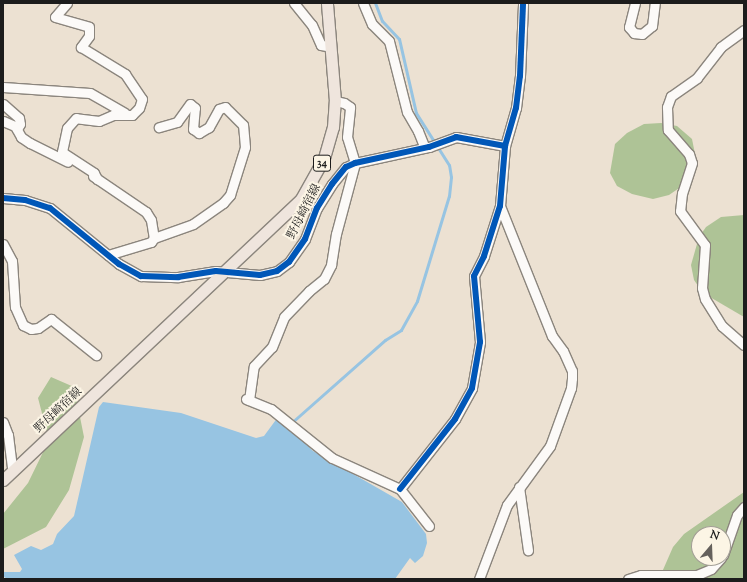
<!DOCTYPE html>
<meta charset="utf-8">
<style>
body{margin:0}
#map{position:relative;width:747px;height:582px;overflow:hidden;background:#ece1d2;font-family:"Sorts Mill Goudy","Noto Serif JP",serif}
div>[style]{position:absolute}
.forest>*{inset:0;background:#aec396}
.water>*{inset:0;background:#97c4e2}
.stream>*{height:3px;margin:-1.5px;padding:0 1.5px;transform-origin:1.5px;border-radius:1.5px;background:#97c4e2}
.roads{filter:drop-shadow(1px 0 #8b857d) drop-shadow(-1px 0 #8b857d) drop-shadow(0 1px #8b857d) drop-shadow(0 -1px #8b857d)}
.minor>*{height:9px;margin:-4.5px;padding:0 4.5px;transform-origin:4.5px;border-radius:4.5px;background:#fcfaf8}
.major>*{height:11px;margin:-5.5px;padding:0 5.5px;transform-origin:5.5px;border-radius:5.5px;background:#efe5dd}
.cycleway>*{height:6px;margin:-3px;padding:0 3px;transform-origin:3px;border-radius:3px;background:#0057b8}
span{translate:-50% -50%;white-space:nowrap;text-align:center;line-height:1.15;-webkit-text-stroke:4px #fcf5e5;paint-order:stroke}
.shield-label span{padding:1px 3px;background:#fcf5e5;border:1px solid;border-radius:3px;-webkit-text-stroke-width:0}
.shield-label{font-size:11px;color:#1c1c1c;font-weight:700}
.street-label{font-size:12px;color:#1c1c1c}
.frame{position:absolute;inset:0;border:4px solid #1c1c1c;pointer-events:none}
.north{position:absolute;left:691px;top:526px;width:40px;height:40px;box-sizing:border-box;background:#fcf5e5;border:1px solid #a29e95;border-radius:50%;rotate:19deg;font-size:11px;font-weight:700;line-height:16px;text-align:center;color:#1c1c1c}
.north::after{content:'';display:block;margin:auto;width:14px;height:18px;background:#65615c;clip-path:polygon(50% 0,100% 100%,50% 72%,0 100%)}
</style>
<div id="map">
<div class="forest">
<i style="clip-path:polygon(661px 123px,677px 126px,692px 139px,696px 159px,691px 180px,669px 195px,653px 199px,632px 194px,617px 186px,610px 173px,615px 144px,627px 133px,644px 124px)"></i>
<i style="clip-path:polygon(744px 215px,744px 317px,703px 293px,694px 280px,691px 265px,699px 237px,706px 227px,721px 217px)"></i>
<i style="clip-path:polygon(51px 377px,74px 387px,84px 437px,69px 490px,46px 527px,3px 549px,3px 514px,28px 483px,49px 440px,38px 398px)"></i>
<i style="clip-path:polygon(evenodd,744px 492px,744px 579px,659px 579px,673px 547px,684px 534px,744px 492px,699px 534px,723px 534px,723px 558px,699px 558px,699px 534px)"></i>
</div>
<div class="water">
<i style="clip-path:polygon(103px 402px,181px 413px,256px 438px,264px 436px,278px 417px,313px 451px,402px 502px,426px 534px,427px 543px,423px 556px,415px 563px,410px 558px,395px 579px,7px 579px,3px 576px,3px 572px,20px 572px,22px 569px,14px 555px,31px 546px,41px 550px,53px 544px,57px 534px,74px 516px,99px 407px)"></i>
</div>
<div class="stream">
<i style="left:290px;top:424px;width:127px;rotate:-41.5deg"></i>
<i style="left:385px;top:340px;width:19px;rotate:-32deg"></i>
<i style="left:401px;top:330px;width:33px;rotate:-61deg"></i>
<i style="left:417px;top:301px;width:110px;rotate:-73.1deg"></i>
<i style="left:449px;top:196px;width:19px;rotate:-84deg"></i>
<i style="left:451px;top:177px;width:12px;rotate:-99deg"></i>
<i style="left:449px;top:165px;width:62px;rotate:-122.4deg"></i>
<i style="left:416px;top:113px;width:76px;rotate:-102.9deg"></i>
<i style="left:399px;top:39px;width:25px;rotate:-133deg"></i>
<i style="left:382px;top:21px;width:19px;rotate:-111deg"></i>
</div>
<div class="roads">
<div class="minor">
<i style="left:67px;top:3px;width:18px;rotate:131deg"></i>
<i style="left:55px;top:17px;width:35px;rotate:16deg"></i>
<i style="left:89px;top:27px;width:9px;rotate:90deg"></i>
<i style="left:89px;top:36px;width:14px;rotate:126deg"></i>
<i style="left:81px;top:47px;width:52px;rotate:31.5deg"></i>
<i style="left:125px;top:74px;width:30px;rotate:56deg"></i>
<i style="left:142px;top:99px;width:9px;rotate:108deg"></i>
<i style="left:139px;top:108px;width:10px;rotate:135deg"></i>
<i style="left:132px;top:115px;width:19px;rotate:180deg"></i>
<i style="left:113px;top:115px;width:15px;rotate:157deg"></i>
<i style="left:99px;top:121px;width:23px;rotate:-173deg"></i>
<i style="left:76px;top:118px;width:13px;rotate:132deg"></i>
<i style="left:67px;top:128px;width:25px;rotate:102deg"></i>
<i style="left:62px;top:152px;width:38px;rotate:33deg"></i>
<i style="left:94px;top:173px;width:7px;rotate:63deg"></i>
<i style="left:294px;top:3px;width:28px;rotate:51deg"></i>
<i style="left:312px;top:25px;width:22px;rotate:66deg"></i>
<i style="left:321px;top:45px;width:10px;rotate:11deg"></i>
<i style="left:363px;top:3px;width:23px;rotate:67deg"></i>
<i style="left:372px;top:24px;width:24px;rotate:45deg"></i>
<i style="left:389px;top:41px;width:73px;rotate:75.8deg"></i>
<i style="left:407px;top:112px;width:22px;rotate:60deg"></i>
<i style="left:418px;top:131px;width:18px;rotate:68deg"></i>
<i style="left:635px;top:3px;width:25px;rotate:104deg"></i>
<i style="left:629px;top:27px;width:8px;rotate:50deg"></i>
<i style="left:634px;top:33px;width:8px;rotate:7deg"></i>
<i style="left:642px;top:34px;width:13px;rotate:-39deg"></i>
<i style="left:652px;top:26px;width:23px;rotate:-83deg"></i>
<i style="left:744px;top:30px;width:29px;rotate:144deg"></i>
<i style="left:721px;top:47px;width:39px;rotate:128deg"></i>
<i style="left:697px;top:78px;width:32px;rotate:145deg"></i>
<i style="left:671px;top:96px;width:12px;rotate:110deg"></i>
<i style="left:667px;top:107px;width:23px;rotate:88deg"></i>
<i style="left:668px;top:130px;width:32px;rotate:49deg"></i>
<i style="left:689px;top:154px;width:9px;rotate:72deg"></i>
<i style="left:692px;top:163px;width:32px;rotate:108deg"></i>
<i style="left:682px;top:193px;width:18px;rotate:96deg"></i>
<i style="left:680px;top:211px;width:42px;rotate:53.7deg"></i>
<i style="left:705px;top:245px;width:43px;rotate:94deg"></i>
<i style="left:702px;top:288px;width:11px;rotate:75deg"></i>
<i style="left:705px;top:299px;width:32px;rotate:58deg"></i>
<i style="left:722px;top:326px;width:29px;rotate:41deg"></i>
<i style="left:3px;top:87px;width:87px;rotate:3.9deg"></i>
<i style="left:90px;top:93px;width:40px;rotate:29.7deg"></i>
<i style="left:3px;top:104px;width:21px;rotate:41deg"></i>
<i style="left:19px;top:118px;width:6px;rotate:81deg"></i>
<i style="left:20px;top:124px;width:6px;rotate:121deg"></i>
<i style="left:3px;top:121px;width:13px;rotate:23deg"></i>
<i style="left:15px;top:126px;width:13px;rotate:61deg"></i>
<i style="left:21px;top:137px;width:11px;rotate:34deg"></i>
<i style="left:30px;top:143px;width:42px;rotate:26.6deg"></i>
<i style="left:93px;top:176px;width:64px;rotate:34.2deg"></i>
<i style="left:146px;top:212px;width:9px;rotate:58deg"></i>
<i style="left:151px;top:220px;width:18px;rotate:81deg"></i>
<i style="left:154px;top:238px;width:5px;rotate:127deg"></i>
<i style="left:151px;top:242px;width:45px;rotate:163.2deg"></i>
<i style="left:3px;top:198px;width:22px;rotate:5deg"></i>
<i style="left:25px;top:200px;width:26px;rotate:18deg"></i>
<i style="left:50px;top:208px;width:89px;rotate:39.1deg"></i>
<i style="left:119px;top:264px;width:25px;rotate:29deg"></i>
<i style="left:141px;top:276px;width:37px;rotate:2deg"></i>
<i style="left:178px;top:277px;width:38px;rotate:-9deg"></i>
<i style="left:216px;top:271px;width:44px;rotate:5.2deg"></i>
<i style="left:260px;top:275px;width:17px;rotate:-13deg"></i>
<i style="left:277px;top:271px;width:15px;rotate:-37deg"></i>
<i style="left:289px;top:262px;width:28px;rotate:-55deg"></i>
<i style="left:305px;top:239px;width:33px;rotate:-69deg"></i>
<i style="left:317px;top:208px;width:28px;rotate:-58deg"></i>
<i style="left:332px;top:184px;width:22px;rotate:-51deg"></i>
<i style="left:346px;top:167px;width:10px;rotate:-24deg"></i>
<i style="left:355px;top:163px;width:76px;rotate:-12.2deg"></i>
<i style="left:429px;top:147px;width:29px;rotate:-20deg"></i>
<i style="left:456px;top:137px;width:50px;rotate:10.4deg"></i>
<i style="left:154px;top:238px;width:41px;rotate:-19.7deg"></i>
<i style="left:193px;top:224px;width:37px;rotate:-35deg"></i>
<i style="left:223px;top:203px;width:11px;rotate:-49deg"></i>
<i style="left:230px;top:195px;width:50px;rotate:-72.6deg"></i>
<i style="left:245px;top:147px;width:22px;rotate:-95deg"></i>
<i style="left:243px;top:125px;width:25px;rotate:-135deg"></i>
<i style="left:225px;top:107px;width:6px;rotate:162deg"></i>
<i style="left:219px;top:109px;width:21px;rotate:119deg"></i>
<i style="left:209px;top:127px;width:12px;rotate:149deg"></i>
<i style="left:199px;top:133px;width:7px;rotate:-146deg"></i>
<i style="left:193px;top:129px;width:21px;rotate:-85deg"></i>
<i style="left:195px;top:108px;width:6px;rotate:-141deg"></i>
<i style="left:190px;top:104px;width:22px;rotate:126deg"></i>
<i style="left:177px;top:122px;width:19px;rotate:164deg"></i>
<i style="left:3px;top:244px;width:19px;rotate:62deg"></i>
<i style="left:12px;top:261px;width:46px;rotate:86.3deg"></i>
<i style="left:15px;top:307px;width:20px;rotate:66deg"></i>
<i style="left:23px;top:325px;width:9px;rotate:27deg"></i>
<i style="left:31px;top:329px;width:7px;rotate:-8deg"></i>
<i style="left:38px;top:328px;width:16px;rotate:-35deg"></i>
<i style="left:51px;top:319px;width:58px;rotate:38.7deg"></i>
<i style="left:246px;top:399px;width:27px;rotate:22deg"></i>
<i style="left:271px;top:409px;width:78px;rotate:38.8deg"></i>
<i style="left:332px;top:458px;width:75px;rotate:24.5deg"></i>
<i style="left:400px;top:489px;width:47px;rotate:51.9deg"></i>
<i style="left:249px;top:400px;width:34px;rotate:-82deg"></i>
<i style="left:254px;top:366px;width:26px;rotate:-47deg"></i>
<i style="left:272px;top:347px;width:32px;rotate:-68deg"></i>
<i style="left:284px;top:317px;width:36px;rotate:-46deg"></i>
<i style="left:309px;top:291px;width:19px;rotate:-39deg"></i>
<i style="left:324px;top:279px;width:16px;rotate:-63deg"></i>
<i style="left:331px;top:265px;width:31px;rotate:-81deg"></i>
<i style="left:336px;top:234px;width:73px;rotate:-75deg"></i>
<i style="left:355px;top:163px;width:27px;rotate:-107deg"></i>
<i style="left:347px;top:137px;width:30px;rotate:-84deg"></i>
<i style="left:350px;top:107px;width:7px;rotate:-146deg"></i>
<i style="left:344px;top:103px;width:9px;rotate:-167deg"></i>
<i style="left:3px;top:422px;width:14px;rotate:69deg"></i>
<i style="left:8px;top:435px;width:35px;rotate:83deg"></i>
<i style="left:519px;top:487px;width:64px;rotate:81.9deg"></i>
<i style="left:400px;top:489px;width:89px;rotate:-51.8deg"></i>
<i style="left:455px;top:419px;width:35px;rotate:-61deg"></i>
<i style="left:472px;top:388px;width:47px;rotate:-80.1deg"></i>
<i style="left:480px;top:342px;width:66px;rotate:-95.2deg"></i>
<i style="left:474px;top:276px;width:22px;rotate:-63deg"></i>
<i style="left:484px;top:256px;width:52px;rotate:-72.3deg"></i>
<i style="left:500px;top:206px;width:60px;rotate:-85.2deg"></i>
<i style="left:505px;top:146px;width:40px;rotate:-74deg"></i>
<i style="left:516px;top:108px;width:32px;rotate:-83deg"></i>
<i style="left:520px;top:76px;width:73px;rotate:-87.6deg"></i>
<i style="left:723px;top:555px;width:42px;rotate:-70.7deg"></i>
<i style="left:737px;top:515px;width:11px;rotate:-49deg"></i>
<i style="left:479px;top:579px;width:79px;rotate:-69.3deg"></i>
<i style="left:507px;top:505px;width:73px;rotate:-53.9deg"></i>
<i style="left:550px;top:446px;width:62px;rotate:-70.1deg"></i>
<i style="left:571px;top:388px;width:10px;rotate:-84deg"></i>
<i style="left:572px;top:378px;width:7px;rotate:-90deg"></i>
<i style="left:572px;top:371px;width:22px;rotate:-114deg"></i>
<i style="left:563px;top:351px;width:19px;rotate:-126deg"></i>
<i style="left:552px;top:336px;width:140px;rotate:-111.8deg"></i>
<i style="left:628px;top:579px;width:14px;rotate:-17deg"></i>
<i style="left:641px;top:575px;width:56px"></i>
<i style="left:697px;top:575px;width:15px;rotate:-23deg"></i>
<i style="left:711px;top:569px;width:15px;rotate:-48deg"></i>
</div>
<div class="major">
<i style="left:3px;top:480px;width:410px;rotate:-43.3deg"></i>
<i style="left:301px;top:199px;width:47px;rotate:-60.7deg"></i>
<i style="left:324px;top:158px;width:32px;rotate:-74deg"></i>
<i style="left:333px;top:127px;width:26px;rotate:-86deg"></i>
<i style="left:335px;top:101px;width:98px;rotate:-94.7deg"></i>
</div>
</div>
<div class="cycleway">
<i style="left:3px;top:198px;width:22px;rotate:5deg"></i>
<i style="left:25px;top:200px;width:26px;rotate:18deg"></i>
<i style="left:50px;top:208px;width:89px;rotate:39.1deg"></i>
<i style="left:119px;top:264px;width:25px;rotate:29deg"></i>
<i style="left:141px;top:276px;width:37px;rotate:2deg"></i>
<i style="left:178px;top:277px;width:38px;rotate:-9deg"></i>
<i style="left:216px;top:271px;width:44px;rotate:5.2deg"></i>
<i style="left:260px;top:275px;width:17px;rotate:-13deg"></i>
<i style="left:277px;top:271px;width:15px;rotate:-37deg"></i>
<i style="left:289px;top:262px;width:28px;rotate:-55deg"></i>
<i style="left:305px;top:239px;width:33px;rotate:-69deg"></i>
<i style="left:317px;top:208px;width:28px;rotate:-58deg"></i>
<i style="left:332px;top:184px;width:22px;rotate:-51deg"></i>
<i style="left:346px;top:167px;width:10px;rotate:-24deg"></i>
<i style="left:355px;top:163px;width:76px;rotate:-12.2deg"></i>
<i style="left:429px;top:147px;width:29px;rotate:-20deg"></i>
<i style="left:456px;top:137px;width:50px;rotate:10.4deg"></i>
<i style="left:400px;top:489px;width:89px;rotate:-51.8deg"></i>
<i style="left:455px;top:419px;width:35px;rotate:-61deg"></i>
<i style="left:472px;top:388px;width:47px;rotate:-80.1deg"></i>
<i style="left:480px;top:342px;width:66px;rotate:-95.2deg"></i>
<i style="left:474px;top:276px;width:22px;rotate:-63deg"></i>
<i style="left:484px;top:256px;width:52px;rotate:-72.3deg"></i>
<i style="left:500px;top:206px;width:60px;rotate:-85.2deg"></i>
<i style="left:505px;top:146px;width:40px;rotate:-74deg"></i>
<i style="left:516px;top:108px;width:32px;rotate:-83deg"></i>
<i style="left:520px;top:76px;width:73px;rotate:-87.6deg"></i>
</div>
<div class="shield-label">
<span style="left:322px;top:163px">34</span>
</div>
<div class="street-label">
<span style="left:305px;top:212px;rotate:-63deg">野母崎宿線</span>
<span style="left:59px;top:411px;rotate:-43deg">野母崎宿線</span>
</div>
<div class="frame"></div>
<div class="north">N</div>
</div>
